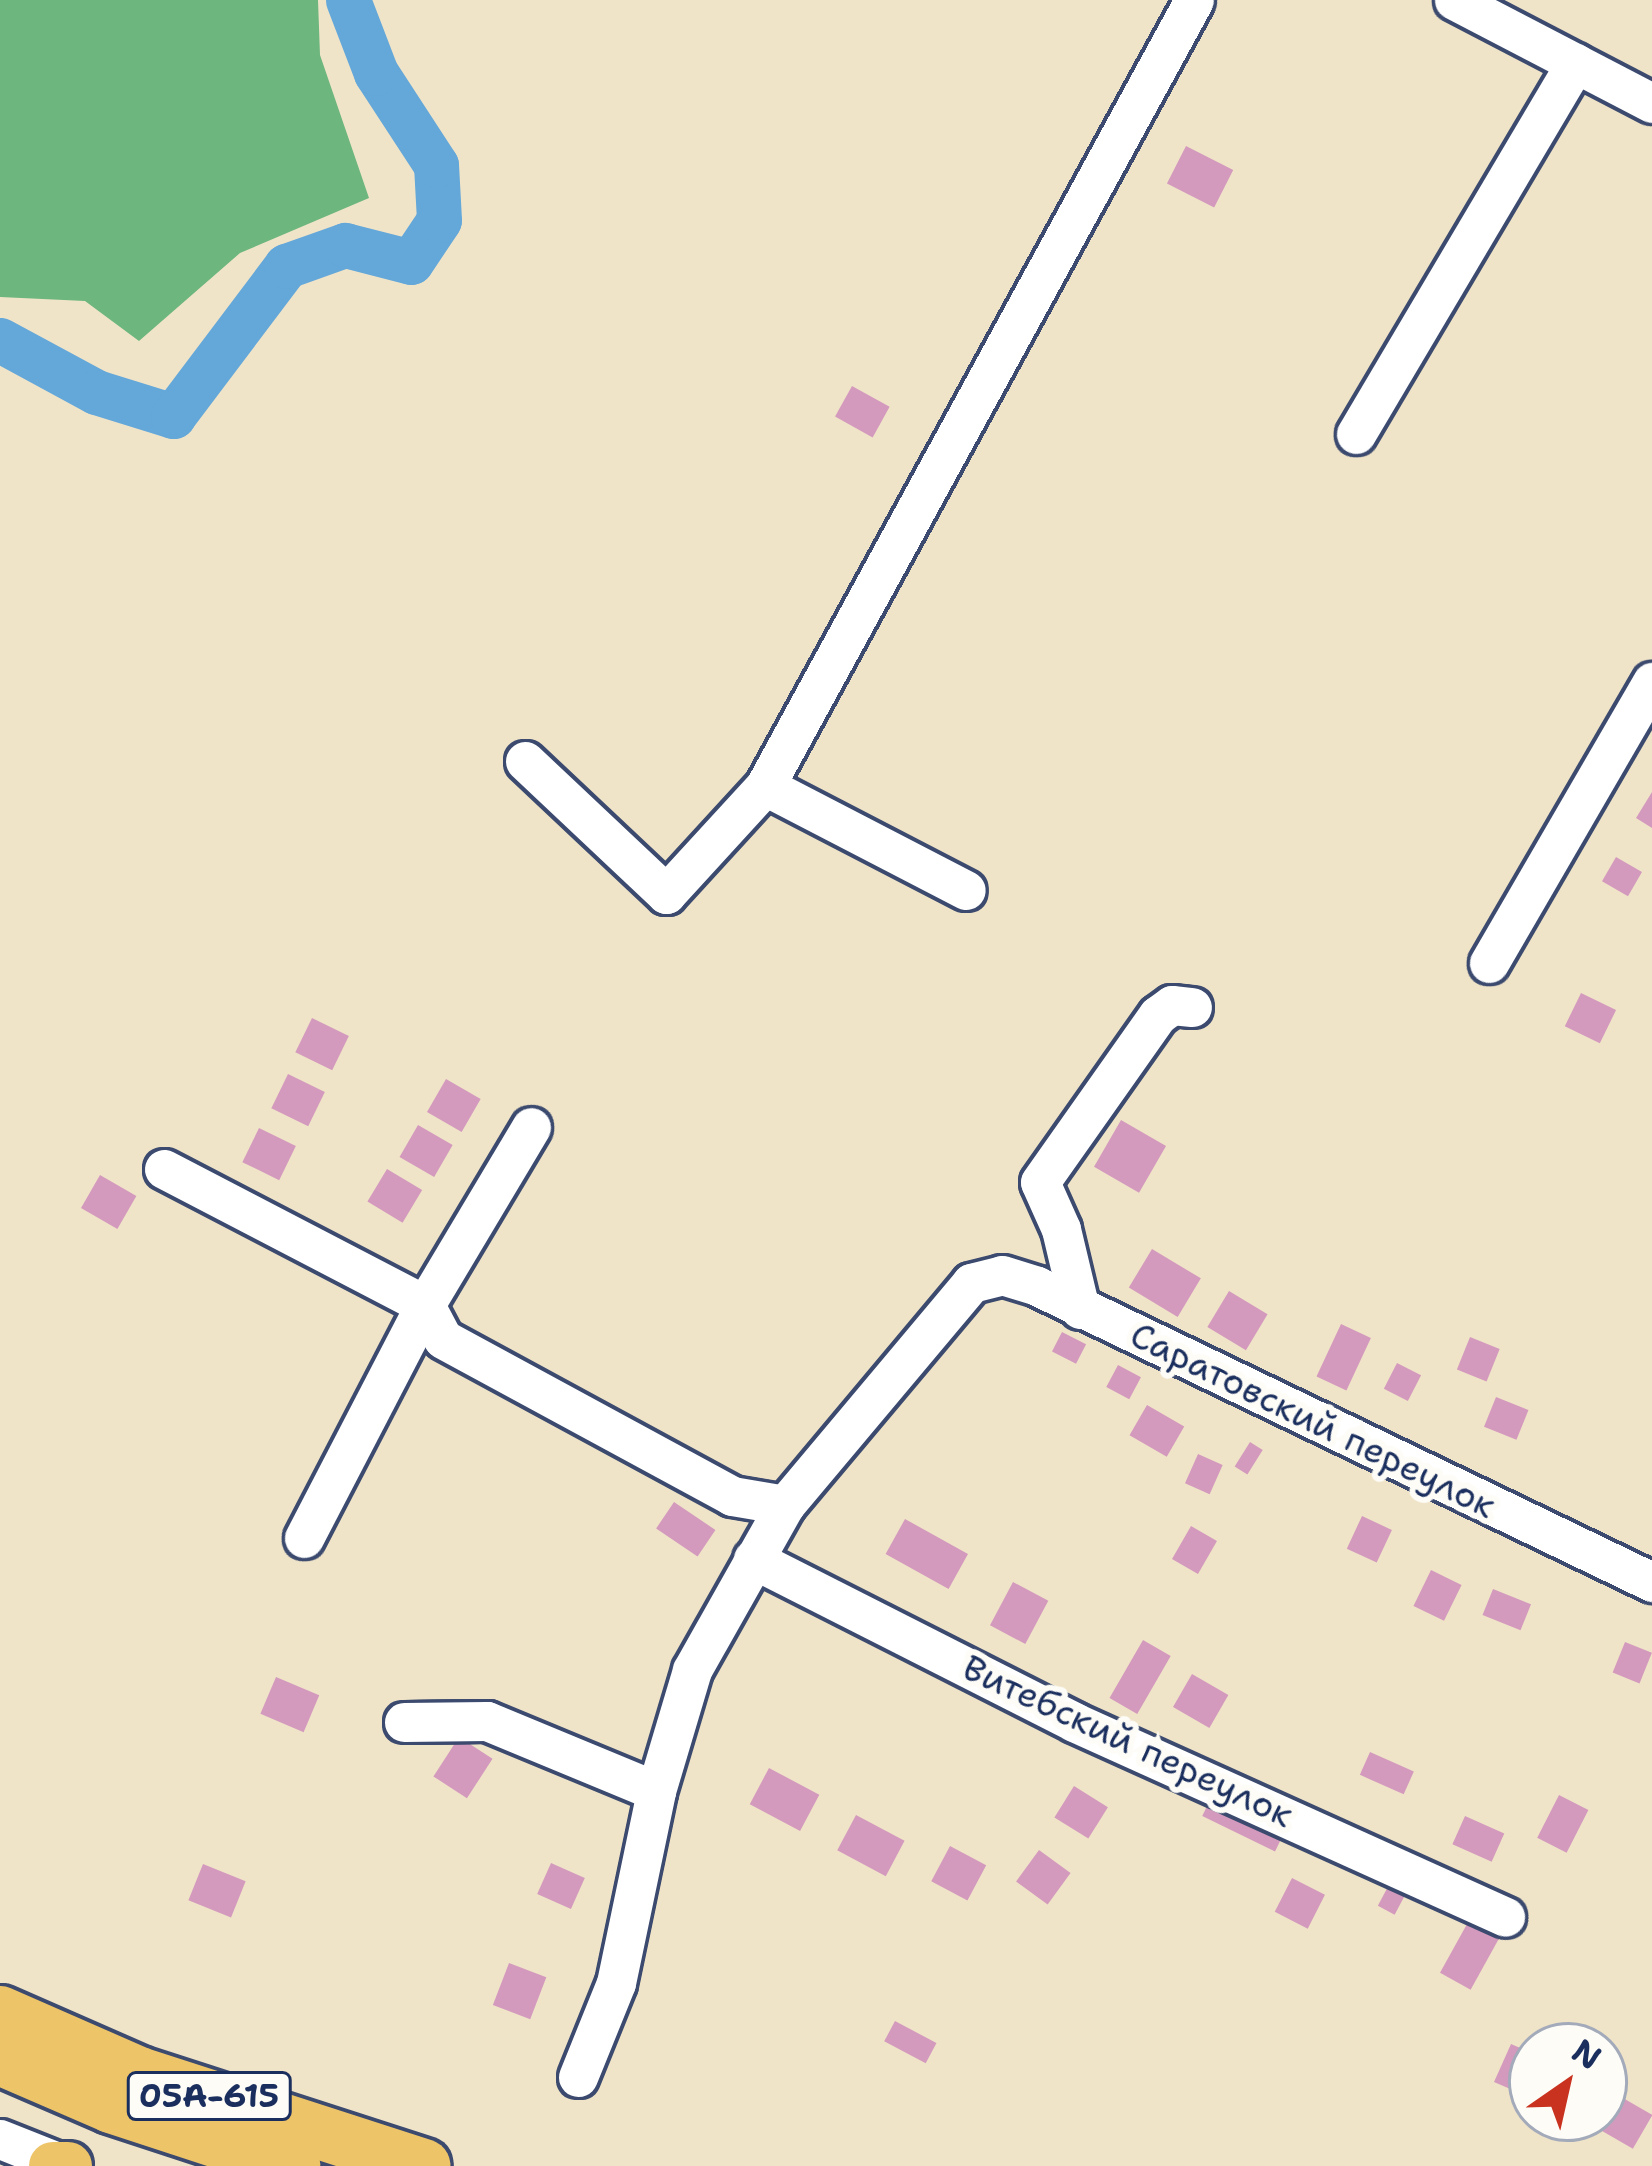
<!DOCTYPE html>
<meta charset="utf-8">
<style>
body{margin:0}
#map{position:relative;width:1652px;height:2166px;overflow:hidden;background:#f0e4c8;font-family:"Shantell Sans",sans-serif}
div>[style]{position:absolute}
.forest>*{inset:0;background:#6db67d}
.river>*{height:45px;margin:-22.5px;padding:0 22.5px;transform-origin:22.5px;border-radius:22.5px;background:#64a7d9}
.building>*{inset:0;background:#d39abd;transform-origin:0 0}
.roads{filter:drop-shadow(3px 0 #3b4a6e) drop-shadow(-3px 0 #3b4a6e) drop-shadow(0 3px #3b4a6e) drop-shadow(0 -3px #3b4a6e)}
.minor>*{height:39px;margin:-19.5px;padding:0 19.5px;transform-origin:19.5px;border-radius:19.5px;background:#fff}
.major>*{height:48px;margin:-24px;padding:0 24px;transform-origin:24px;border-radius:24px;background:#eec469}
.highway>*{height:54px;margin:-27px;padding:0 27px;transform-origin:27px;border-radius:27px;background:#eec469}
span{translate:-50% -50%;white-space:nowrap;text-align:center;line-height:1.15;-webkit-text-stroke:12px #fdfcf7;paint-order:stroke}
.shield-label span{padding:3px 9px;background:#fdfcf7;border:3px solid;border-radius:9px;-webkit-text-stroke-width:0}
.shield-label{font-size:33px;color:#1b2f5e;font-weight:700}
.street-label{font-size:36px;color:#1b2f5e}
.north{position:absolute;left:1508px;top:2022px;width:120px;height:120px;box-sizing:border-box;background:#fdfcf7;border:3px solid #a3aaba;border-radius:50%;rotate:34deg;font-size:33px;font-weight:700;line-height:48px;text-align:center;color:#1b2f5e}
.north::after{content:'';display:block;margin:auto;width:42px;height:54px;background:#c8321e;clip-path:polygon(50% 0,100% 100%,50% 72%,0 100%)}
</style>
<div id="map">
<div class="forest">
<i style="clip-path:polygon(0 0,318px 0,320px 55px,369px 198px,240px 253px,139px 341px,85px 301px,0 297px)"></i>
</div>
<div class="river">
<i style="left:0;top:340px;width:109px;rotate:28.4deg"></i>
<i style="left:96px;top:392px;width:81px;rotate:17.3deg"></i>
<i style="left:173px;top:416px;width:188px;rotate:-53deg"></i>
<i style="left:286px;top:266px;width:63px;rotate:-19.6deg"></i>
<i style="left:345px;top:245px;width:68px;rotate:14.4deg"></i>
<i style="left:411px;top:262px;width:50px;rotate:-56.3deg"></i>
<i style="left:439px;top:220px;width:55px;rotate:-93.1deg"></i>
<i style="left:436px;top:165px;width:110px;rotate:-123.1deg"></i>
<i style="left:376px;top:73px;width:78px;rotate:-111deg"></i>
</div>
<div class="building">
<i style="left:1186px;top:146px;width:53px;height:42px;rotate:27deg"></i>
<i style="left:852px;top:386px;width:43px;height:35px;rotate:29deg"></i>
<i style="clip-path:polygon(1652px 792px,1652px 828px,1636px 818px)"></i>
<i style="left:1616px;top:857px;width:30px;height:28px;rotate:30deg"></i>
<i style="left:1581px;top:993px;width:39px;height:37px;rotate:26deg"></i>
<i style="left:312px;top:1018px;width:41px;height:38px;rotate:26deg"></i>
<i style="left:288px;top:1074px;width:41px;height:38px;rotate:26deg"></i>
<i style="left:446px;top:1079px;width:40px;height:38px;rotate:30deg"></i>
<i style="left:1121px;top:1120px;width:52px;height:54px;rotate:30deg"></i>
<i style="left:418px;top:1125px;width:40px;height:37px;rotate:30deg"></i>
<i style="left:259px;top:1128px;width:41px;height:38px;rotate:26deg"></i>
<i style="left:387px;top:1169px;width:41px;height:38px;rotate:31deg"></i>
<i style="left:100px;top:1175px;width:42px;height:38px;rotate:30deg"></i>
<i style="left:1152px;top:1249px;width:57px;height:45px;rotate:31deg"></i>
<i style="left:1229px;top:1291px;width:45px;height:42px;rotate:31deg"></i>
<i style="left:1341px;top:1324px;width:33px;height:58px;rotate:25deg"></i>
<i style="left:1062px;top:1332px;width:27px;height:22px;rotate:27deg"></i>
<i style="left:1470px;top:1337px;width:32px;height:35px;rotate:22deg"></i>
<i style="left:1397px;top:1363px;width:27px;height:29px;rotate:27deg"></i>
<i style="left:1118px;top:1365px;width:26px;height:25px;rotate:28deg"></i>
<i style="left:1496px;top:1397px;width:35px;height:32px;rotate:22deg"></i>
<i style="left:1147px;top:1405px;width:43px;height:35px;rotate:30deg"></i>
<i style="left:1250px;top:1442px;width:15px;height:29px;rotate:32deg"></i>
<i style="left:1198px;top:1454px;width:27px;height:32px;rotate:24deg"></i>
<i style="left:674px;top:1502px;width:50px;height:32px;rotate:34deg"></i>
<i style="left:1362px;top:1516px;width:33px;height:36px;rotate:25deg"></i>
<i style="left:905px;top:1519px;width:72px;height:40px;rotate:29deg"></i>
<i style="left:1191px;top:1526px;width:30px;height:38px;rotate:30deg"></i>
<i style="left:1431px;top:1570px;width:34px;height:40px;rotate:26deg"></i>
<i style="left:1013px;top:1582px;width:40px;height:49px;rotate:28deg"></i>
<i style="left:1493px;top:1589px;width:41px;height:28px;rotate:22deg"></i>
<i style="left:1143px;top:1640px;width:32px;height:67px;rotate:30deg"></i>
<i style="left:1625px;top:1642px;width:29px;height:33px;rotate:22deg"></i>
<i style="left:1192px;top:1674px;width:42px;height:38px;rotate:30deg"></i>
<i style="left:276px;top:1677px;width:47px;height:40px;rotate:23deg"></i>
<i style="left:459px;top:1737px;width:40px;height:47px;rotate:33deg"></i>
<i style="left:1370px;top:1752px;width:48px;height:25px;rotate:24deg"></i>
<i style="left:769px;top:1768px;width:57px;height:41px;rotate:28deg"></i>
<i style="left:1074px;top:1786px;width:40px;height:37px;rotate:32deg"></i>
<i style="left:1559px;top:1795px;width:33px;height:48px;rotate:27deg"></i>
<i style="left:1211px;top:1798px;width:81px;height:20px;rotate:26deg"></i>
<i style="left:856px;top:1815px;width:55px;height:40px;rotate:28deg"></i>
<i style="left:1465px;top:1816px;width:43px;height:31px;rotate:24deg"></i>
<i style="left:950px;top:1846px;width:41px;height:40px;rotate:28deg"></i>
<i style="left:1039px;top:1850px;width:39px;height:39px;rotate:36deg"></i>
<i style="left:551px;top:1863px;width:37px;height:34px;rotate:24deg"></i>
<i style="left:203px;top:1864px;width:46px;height:39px;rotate:22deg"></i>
<i style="left:1292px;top:1878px;width:37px;height:38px;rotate:27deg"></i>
<i style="left:1391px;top:1881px;width:19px;height:28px;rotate:28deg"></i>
<i style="left:1472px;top:1915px;width:35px;height:66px;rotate:29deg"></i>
<i style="left:509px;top:1963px;width:40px;height:45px;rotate:21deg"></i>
<i style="left:895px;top:2021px;width:47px;height:23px;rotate:28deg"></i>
<i style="clip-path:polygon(1511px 2044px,1532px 2053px,1531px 2098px,1494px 2082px)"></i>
<i style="left:1616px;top:2094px;width:42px;height:39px;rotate:30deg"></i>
</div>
<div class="roads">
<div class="minor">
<i style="left:1454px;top:0;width:223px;rotate:27.5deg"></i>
<i style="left:1356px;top:434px;width:431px;rotate:-59.4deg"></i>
<i style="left:525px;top:761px;width:194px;rotate:43.3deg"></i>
<i style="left:666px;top:894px;width:147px;rotate:-47.5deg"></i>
<i style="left:765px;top:786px;width:226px;rotate:27.4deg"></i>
<i style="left:765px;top:786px;width:895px;rotate:-61.37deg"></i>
<i style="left:1489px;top:963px;width:325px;rotate:-59.9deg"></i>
<i style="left:164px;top:1169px;width:294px;rotate:27.5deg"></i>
<i style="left:425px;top:1305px;width:38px;rotate:62deg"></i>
<i style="left:443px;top:1339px;width:329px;rotate:28.5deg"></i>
<i style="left:732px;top:1496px;width:54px;rotate:9.6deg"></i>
<i style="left:1080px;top:1309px;width:82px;rotate:-103.4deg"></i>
<i style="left:1061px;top:1229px;width:51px;rotate:-114.1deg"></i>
<i style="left:1040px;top:1182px;width:204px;rotate:-54.8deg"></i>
<i style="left:1158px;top:1015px;width:17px;rotate:-36deg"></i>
<i style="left:1172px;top:1005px;width:20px;rotate:6deg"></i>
<i style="left:304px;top:1538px;width:263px;rotate:-62.6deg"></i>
<i style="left:425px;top:1305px;width:207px;rotate:-59.2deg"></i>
<i style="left:753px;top:1559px;width:360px;rotate:26.9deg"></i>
<i style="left:1074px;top:1722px;width:473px;rotate:24.3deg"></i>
<i style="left:404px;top:1722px;width:83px;rotate:-0.7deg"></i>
<i style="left:487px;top:1721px;width:183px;rotate:22.5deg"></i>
<i style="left:578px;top:2077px;width:101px;rotate:-68deg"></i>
<i style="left:616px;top:1983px;width:196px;rotate:-78.2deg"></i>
<i style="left:656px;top:1791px;width:126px;rotate:-73.4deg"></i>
<i style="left:692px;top:1670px;width:189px;rotate:-60.6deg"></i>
<i style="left:785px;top:1505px;width:290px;rotate:-50deg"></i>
<i style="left:971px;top:1283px;width:32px;rotate:-14deg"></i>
<i style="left:1002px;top:1275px;width:37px;rotate:17deg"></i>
<i style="left:1037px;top:1286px;width:683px;rotate:25.7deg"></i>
<i style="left:0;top:2139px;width:59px;rotate:21.8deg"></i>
</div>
<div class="major">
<i style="left:53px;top:2166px;width:15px"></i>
</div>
<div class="highway">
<i style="left:0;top:2013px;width:152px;rotate:23.7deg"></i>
<i style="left:139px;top:2074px;width:299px;rotate:17.9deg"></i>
<i style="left:0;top:2058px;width:121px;rotate:23.4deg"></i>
<i style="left:111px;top:2106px;width:192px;rotate:18.2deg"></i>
</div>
</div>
<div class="shield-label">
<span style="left:209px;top:2096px">05А-615</span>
</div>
<div class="street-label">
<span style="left:1313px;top:1420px;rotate:26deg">Саратовский переулок</span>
<span style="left:1128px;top:1741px;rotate:25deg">Витебский переулок</span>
</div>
<div class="north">N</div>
</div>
